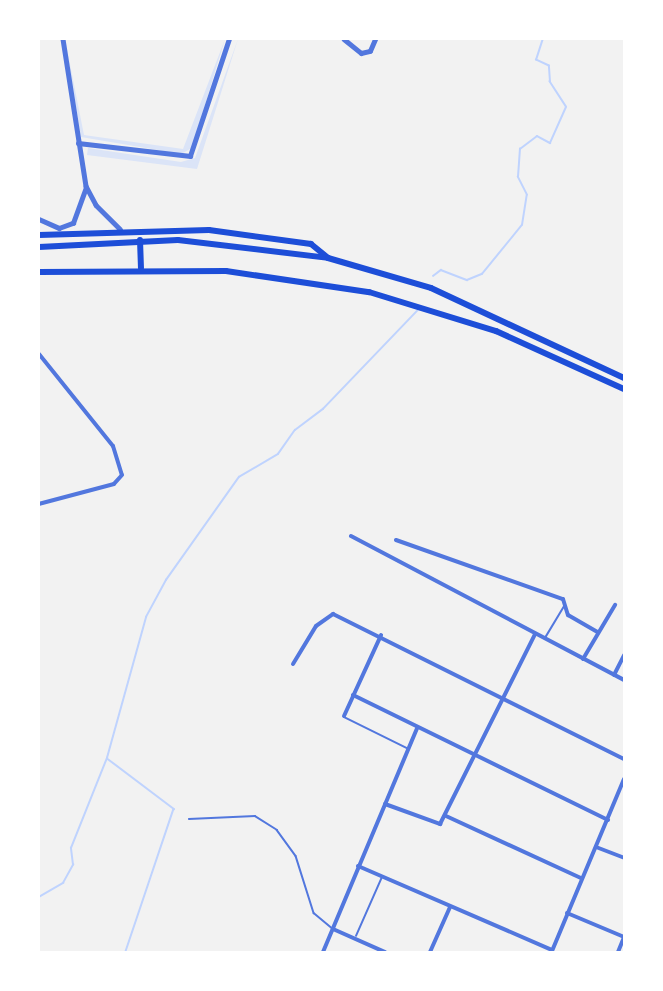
<!DOCTYPE html>
<style>
body{margin:0}
#map{position:relative;width:663px;height:991px;overflow:hidden;background:#f2f2f2;font-family:Cabin,sans-serif}
div>[style]{position:absolute}
.green>*{inset:0;background:#dbe4f7}
.stream>*{height:1.5px;margin:-0.75px;padding:0 0.75px;transform-origin:0.75px;border-radius:0.75px;background:#bfd3fe}
.service>*{height:1.5px;margin:-0.75px;padding:0 0.75px;transform-origin:0.75px;border-radius:0.75px;background:#5277de}
.minor>*{height:4px;margin:-2px;padding:0 2px;transform-origin:2px;border-radius:2px;background:#5277de}
.tertiary>*{height:4.5px;margin:-2.25px;padding:0 2.25px;transform-origin:2.25px;border-radius:2.25px;background:#5277de}
.trunk>*{height:6px;margin:-3px;padding:0 3px;transform-origin:3px;border-radius:3px;background:#1d4ed8}
span{translate:-50% -50%;white-space:nowrap;text-align:center;line-height:1.15;-webkit-text-stroke:5px #fff;paint-order:stroke}
.frame{position:absolute;inset:0;border:40px solid #fff;pointer-events:none}
</style>
<div id="map">
<div class="green">
<i style="clip-path:polygon(65px 39px,84px 135px,183px 149px,225px 39px,192px 148px,181px 154px,81px 137px)"></i>
<i style="clip-path:polygon(238px 39px,197px 169px,87px 155px,88px 148px,181px 162px,195px 158px)"></i>
</div>
<div class="stream">
<i style="left:433px;top:276px;width:10px;rotate:-37deg"></i>
<i style="left:441px;top:270px;width:28px;rotate:21deg"></i>
<i style="left:467px;top:280px;width:16px;rotate:-22deg"></i>
<i style="left:482px;top:274px;width:63px;rotate:-50.8deg"></i>
<i style="left:522px;top:225px;width:30px;rotate:-81deg"></i>
<i style="left:527px;top:195px;width:20px;rotate:-117deg"></i>
<i style="left:518px;top:177px;width:28px;rotate:-86deg"></i>
<i style="left:520px;top:149px;width:21px;rotate:-37deg"></i>
<i style="left:537px;top:136px;width:15px;rotate:28deg"></i>
<i style="left:550px;top:143px;width:39px;rotate:-66deg"></i>
<i style="left:566px;top:107px;width:30px;rotate:-123deg"></i>
<i style="left:550px;top:82px;width:16px;rotate:-94deg"></i>
<i style="left:549px;top:66px;width:14px;rotate:-155deg"></i>
<i style="left:536px;top:60px;width:22px;rotate:-72deg"></i>
<i style="left:108px;top:759px;width:83px;rotate:37.1deg"></i>
<i style="left:174px;top:809px;width:151px;rotate:108.6deg"></i>
<i style="left:39px;top:897px;width:28px;rotate:-30deg"></i>
<i style="left:63px;top:883px;width:21px;rotate:-61deg"></i>
<i style="left:73px;top:865px;width:17px;rotate:-97deg"></i>
<i style="left:71px;top:848px;width:97px;rotate:-68.2deg"></i>
<i style="left:107px;top:758px;width:146px;rotate:-74.5deg"></i>
<i style="left:146px;top:617px;width:42px;rotate:-61.6deg"></i>
<i style="left:166px;top:580px;width:126px;rotate:-54.7deg"></i>
<i style="left:239px;top:477px;width:45px;rotate:-30.5deg"></i>
<i style="left:278px;top:454px;width:29px;rotate:-55deg"></i>
<i style="left:295px;top:430px;width:35px;rotate:-37deg"></i>
<i style="left:323px;top:409px;width:136px;rotate:-46.2deg"></i>
</div>
<div class="service">
<i style="left:545px;top:638px;width:37px;rotate:-59deg"></i>
<i style="left:344px;top:717px;width:70px;rotate:26.2deg"></i>
<i style="left:189px;top:819px;width:66px;rotate:-2.6deg"></i>
<i style="left:255px;top:816px;width:26px;rotate:32deg"></i>
<i style="left:277px;top:830px;width:32px;rotate:54deg"></i>
<i style="left:296px;top:856px;width:60px;rotate:72.5deg"></i>
<i style="left:314px;top:913px;width:23px;rotate:40deg"></i>
<i style="left:356px;top:936px;width:64px;rotate:-66.2deg"></i>
</div>
<div class="minor">
<i style="left:39px;top:354px;width:118px;rotate:51.2deg"></i>
<i style="left:113px;top:446px;width:30px;rotate:73deg"></i>
<i style="left:122px;top:475px;width:12px;rotate:132deg"></i>
<i style="left:114px;top:484px;width:78px;rotate:165.1deg"></i>
<i style="left:351px;top:536px;width:309px;rotate:27.8deg"></i>
<i style="left:396px;top:540px;width:177px;rotate:19.5deg"></i>
<i style="left:563px;top:599px;width:17px;rotate:73deg"></i>
<i style="left:568px;top:615px;width:34px;rotate:30deg"></i>
<i style="left:583px;top:659px;width:63px;rotate:-59.3deg"></i>
<i style="left:293px;top:664px;width:44px;rotate:-58.8deg"></i>
<i style="left:316px;top:626px;width:21px;rotate:-35deg"></i>
<i style="left:333px;top:614px;width:325px;rotate:26.5deg"></i>
<i style="left:614px;top:675px;width:22px;rotate:-63deg"></i>
<i style="left:353px;top:695px;width:284px;rotate:26.1deg"></i>
<i style="left:344px;top:716px;width:89px;rotate:-65.4deg"></i>
<i style="left:385px;top:804px;width:59px;rotate:20deg"></i>
<i style="left:440px;top:824px;width:212px;rotate:-63.4deg"></i>
<i style="left:446px;top:816px;width:149px;rotate:24.7deg"></i>
<i style="left:596px;top:847px;width:30px;rotate:21deg"></i>
<i style="left:358px;top:866px;width:211px;rotate:23.4deg"></i>
<i style="left:567px;top:913px;width:62px;rotate:22.8deg"></i>
<i style="left:333px;top:929px;width:57px;rotate:23.9deg"></i>
<i style="left:552px;top:951px;width:186px;rotate:-67.3deg"></i>
<i style="left:323px;top:952px;width:243px;rotate:-67.2deg"></i>
<i style="left:430px;top:952px;width:49px;rotate:-66deg"></i>
<i style="left:618px;top:952px;width:16px;rotate:-68deg"></i>
</div>
<div class="tertiary">
<i style="left:63px;top:39px;width:149px;rotate:81.1deg"></i>
<i style="left:86px;top:186px;width:21px;rotate:62deg"></i>
<i style="left:96px;top:205px;width:34px;rotate:45deg"></i>
<i style="left:344px;top:39px;width:22px;rotate:39deg"></i>
<i style="left:361px;top:53px;width:9px;rotate:-13deg"></i>
<i style="left:370px;top:51px;width:13px;rotate:-67deg"></i>
<i style="left:78px;top:143px;width:113px;rotate:6.6deg"></i>
<i style="left:190px;top:156px;width:123px;rotate:-71.6deg"></i>
<i style="left:39px;top:219px;width:22px;rotate:24deg"></i>
<i style="left:59px;top:228px;width:15px;rotate:-20deg"></i>
<i style="left:73px;top:223px;width:37px;rotate:-70deg"></i>
</div>
<div class="trunk">
<i style="left:39px;top:235px;width:170px;rotate:-1.7deg"></i>
<i style="left:209px;top:230px;width:103px;rotate:7.8deg"></i>
<i style="left:311px;top:244px;width:21px;rotate:39deg"></i>
<i style="left:140px;top:240px;width:28px;rotate:88deg"></i>
<i style="left:39px;top:247px;width:139px;rotate:-2.9deg"></i>
<i style="left:178px;top:240px;width:151px;rotate:6.8deg"></i>
<i style="left:328px;top:258px;width:107px;rotate:16.2deg"></i>
<i style="left:431px;top:288px;width:213px;rotate:25deg"></i>
<i style="left:39px;top:272px;width:187px;rotate:-0.3deg"></i>
<i style="left:226px;top:271px;width:145px;rotate:8.4deg"></i>
<i style="left:369px;top:292px;width:133px;rotate:17.1deg"></i>
<i style="left:496px;top:331px;width:141px;rotate:24.4deg"></i>
</div>
<div class="frame"></div>
</div>
